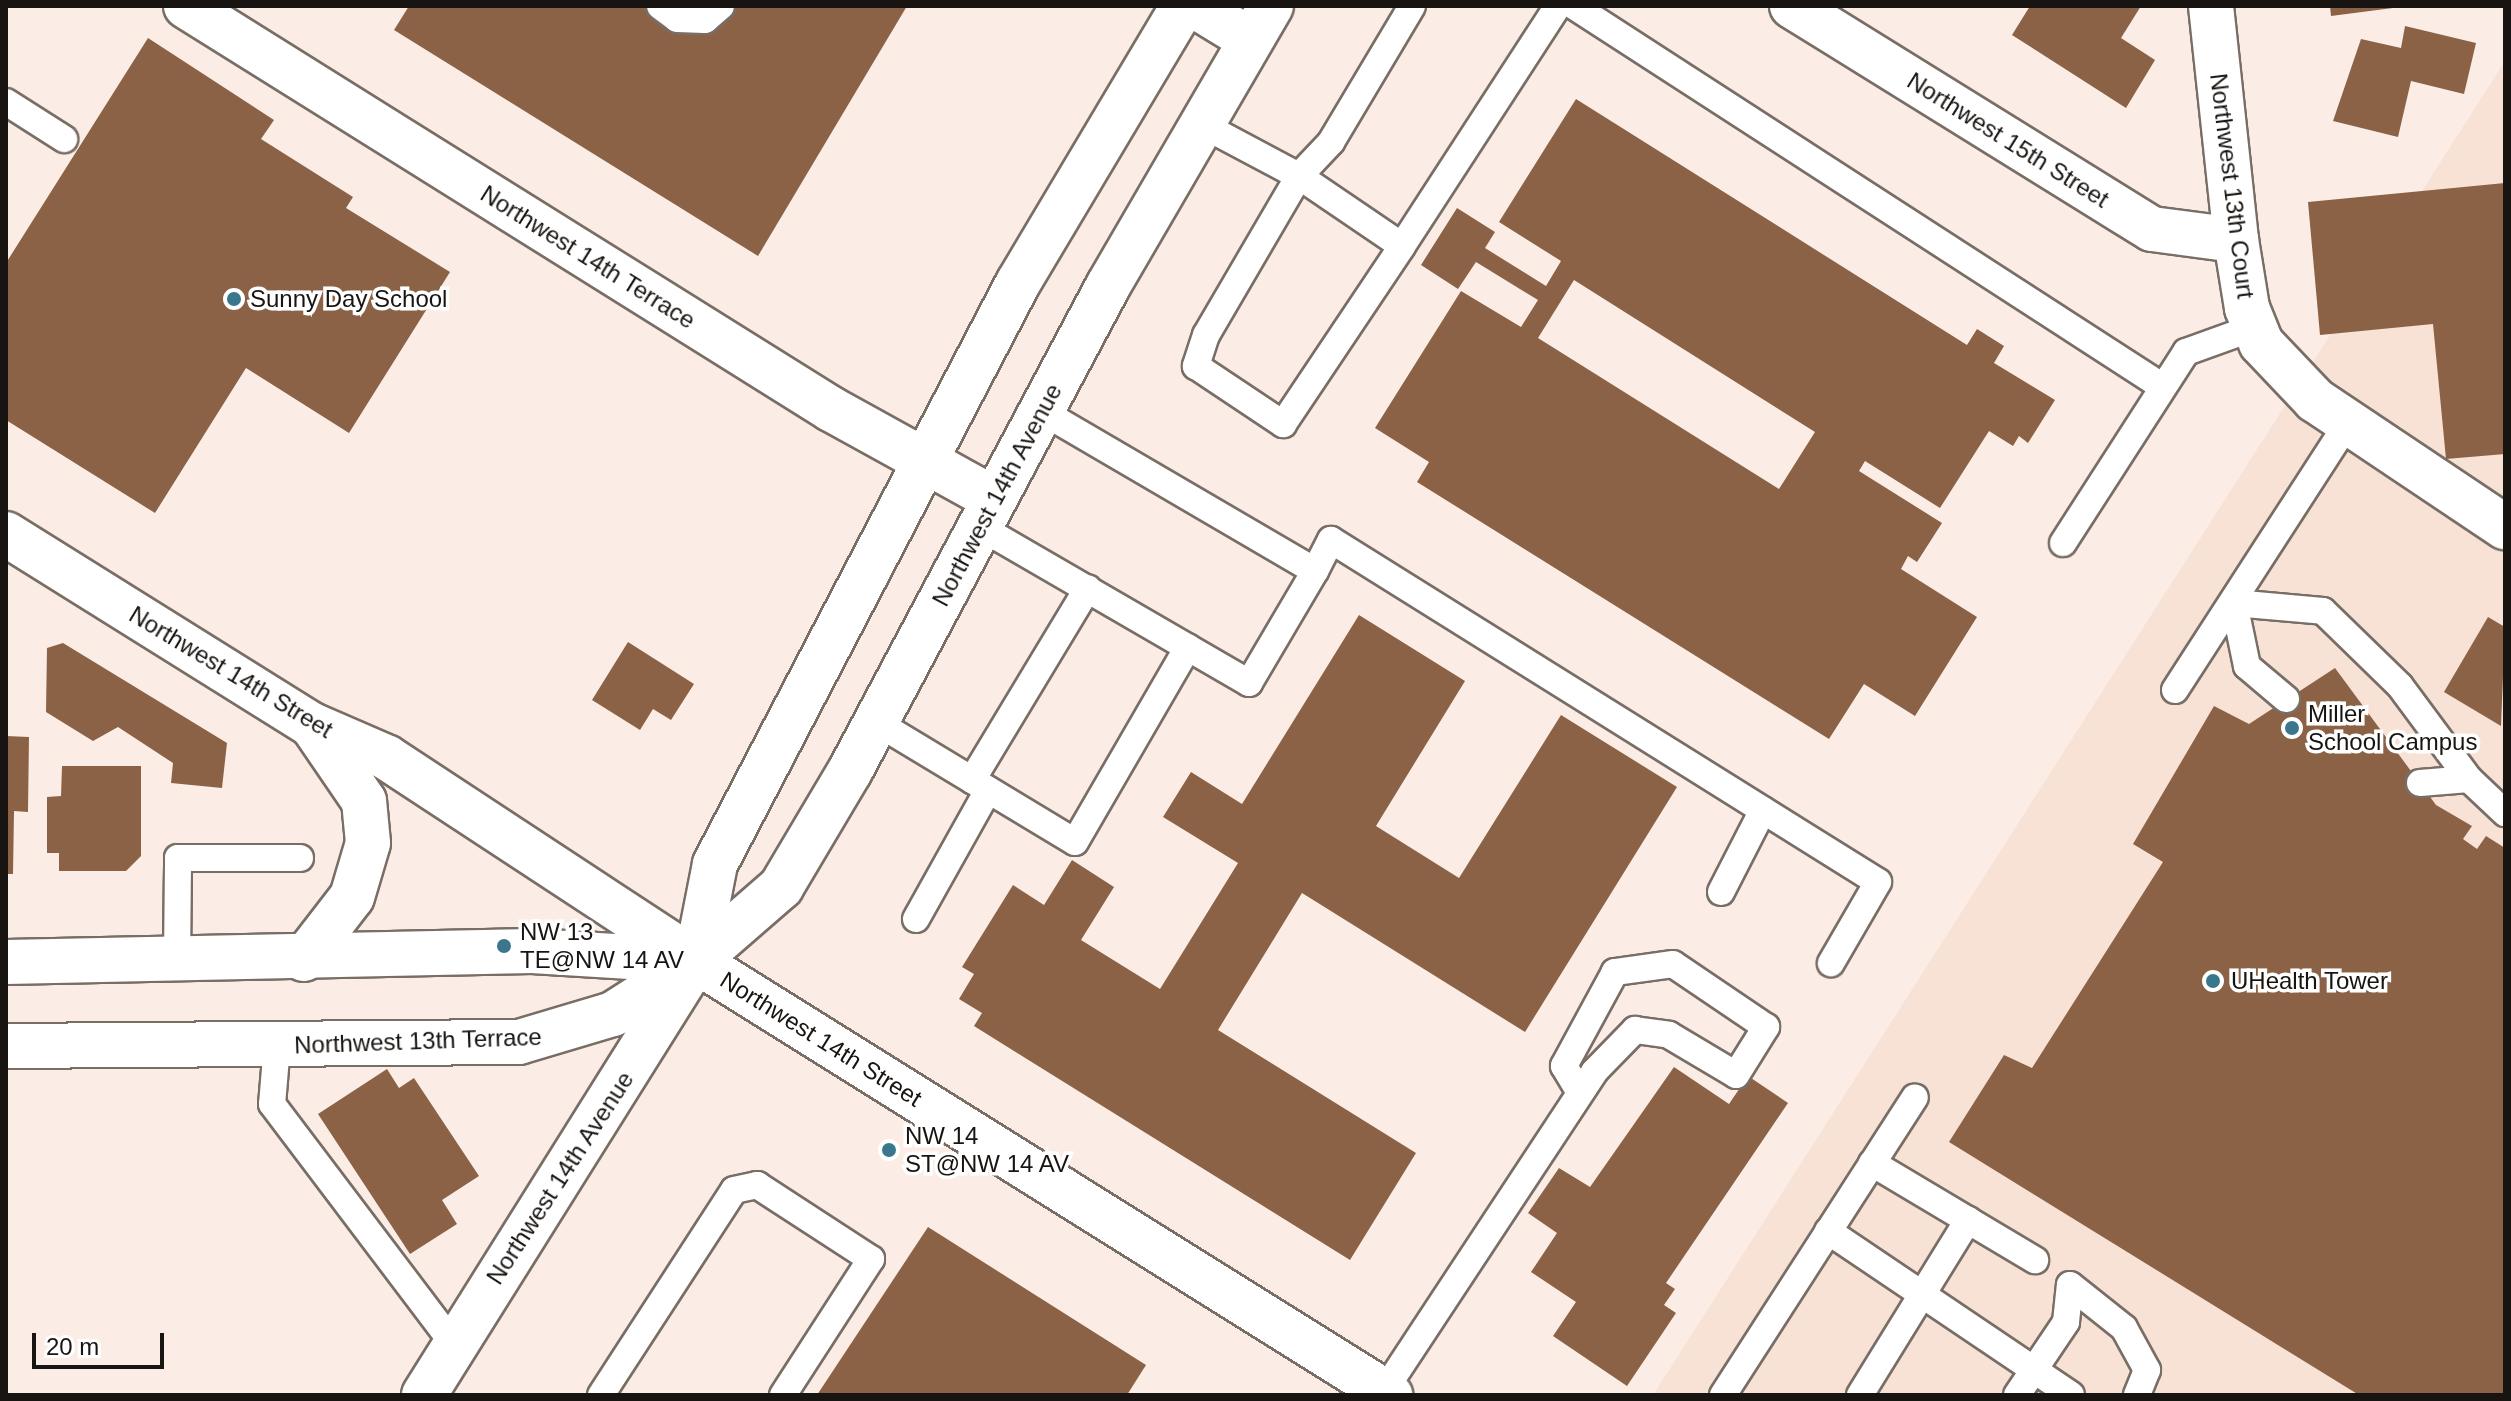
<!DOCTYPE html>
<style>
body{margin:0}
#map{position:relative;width:2511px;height:1401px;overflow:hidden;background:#fbede5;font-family:Arial,sans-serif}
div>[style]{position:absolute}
.built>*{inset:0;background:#f7e2d5}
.building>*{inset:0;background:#8b6246}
.roads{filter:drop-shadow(2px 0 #796e66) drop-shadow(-2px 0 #796e66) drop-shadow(0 2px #796e66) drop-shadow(0 -2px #796e66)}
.service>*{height:26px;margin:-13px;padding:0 13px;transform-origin:13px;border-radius:13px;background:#fff}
.minor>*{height:44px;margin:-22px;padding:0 22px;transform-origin:22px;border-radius:22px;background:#fff}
.tertiary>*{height:44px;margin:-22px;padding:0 22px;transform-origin:22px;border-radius:22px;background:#fff}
.secondary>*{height:44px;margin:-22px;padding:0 22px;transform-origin:22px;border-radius:22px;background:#fff}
.dots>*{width:22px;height:22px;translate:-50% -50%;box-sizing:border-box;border:4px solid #fff;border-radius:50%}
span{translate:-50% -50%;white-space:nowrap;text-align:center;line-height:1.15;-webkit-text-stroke:7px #fff;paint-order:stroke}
.street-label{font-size:24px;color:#181411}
.poi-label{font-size:24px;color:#181411}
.left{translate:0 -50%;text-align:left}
.frame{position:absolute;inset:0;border:8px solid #181411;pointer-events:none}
.scale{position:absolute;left:32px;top:1333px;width:132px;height:36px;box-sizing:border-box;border:4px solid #181411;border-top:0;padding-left:10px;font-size:24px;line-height:28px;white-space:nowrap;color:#181411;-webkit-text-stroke:6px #fff;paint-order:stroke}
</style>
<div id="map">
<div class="built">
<i style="clip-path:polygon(2505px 61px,2505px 1395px,1653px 1395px)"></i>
</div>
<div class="building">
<i style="clip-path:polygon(409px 6px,907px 6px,758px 256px,394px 30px)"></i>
<i style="clip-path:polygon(2030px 6px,2141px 6px,2121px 38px,2155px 60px,2126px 108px,2012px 35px)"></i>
<i style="clip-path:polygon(2330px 6px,2393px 6px,2393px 8px,2331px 16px)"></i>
<i style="clip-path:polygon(2405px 26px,2476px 43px,2464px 94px,2411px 81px,2398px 137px,2333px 121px,2361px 39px,2401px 48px)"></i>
<i style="clip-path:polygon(148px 38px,274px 120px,261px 139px,353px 197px,346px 208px,450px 272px,349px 433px,246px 368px,155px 513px,6px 420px,6px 263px)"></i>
<i style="clip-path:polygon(evenodd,1576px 99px,1967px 345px,1977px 329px,2004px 346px,1994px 363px,2055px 400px,2028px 443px,2019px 436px,2013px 446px,1989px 431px,1940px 508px,1865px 461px,1859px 471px,1942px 523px,1917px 562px,1908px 556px,1901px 569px,1977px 617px,1915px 716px,1864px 684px,1829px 739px,1417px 482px,1429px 462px,1375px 428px,1461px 291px,1521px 327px,1538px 300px,1476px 262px,1458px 289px,1421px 265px,1457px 208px,1495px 232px,1485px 248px,1546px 286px,1561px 261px,1499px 222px,1576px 99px,1574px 280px,1815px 432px,1779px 489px,1538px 338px,1574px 280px)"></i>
<i style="clip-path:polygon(2505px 183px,2505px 454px,2446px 459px,2433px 324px,2320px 335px,2308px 202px)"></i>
<i style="clip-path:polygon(1359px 615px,1465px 681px,1376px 826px,1459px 878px,1561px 715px,1677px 787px,1525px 1032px,1302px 893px,1218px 1030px,1416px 1153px,1350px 1260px,974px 1026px,982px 1013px,959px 999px,974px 974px,962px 967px,1013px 885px,1044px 905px,1072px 860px,1114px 887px,1081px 940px,1160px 989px,1238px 863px,1163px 817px,1191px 772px,1242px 804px)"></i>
<i style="clip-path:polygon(2488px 617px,2505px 627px,2501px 726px,2444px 692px)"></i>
<i style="clip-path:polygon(628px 642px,694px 684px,671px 720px,653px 709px,640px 730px,592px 700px)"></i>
<i style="clip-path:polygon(63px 643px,227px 743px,222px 788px,171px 783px,173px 763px,118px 727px,93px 741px,46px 712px,47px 648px)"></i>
<i style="clip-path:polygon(2335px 668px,2436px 805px,2472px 826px,2463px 839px,2477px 849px,2486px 836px,2505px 848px,2505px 1395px,2359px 1395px,1949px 1142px,2004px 1055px,2032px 1068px,2163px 862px,2133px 844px,2214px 706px,2249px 724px)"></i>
<i style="clip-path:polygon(6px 736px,29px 737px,28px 812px,14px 811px,13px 874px,6px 874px)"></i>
<i style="clip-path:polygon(62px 766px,141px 766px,141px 856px,126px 871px,59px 871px,59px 853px,47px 853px,47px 797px,61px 796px)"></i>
<i style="clip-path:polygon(1674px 1067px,1729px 1104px,1748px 1076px,1788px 1103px,1666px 1283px,1675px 1289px,1664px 1305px,1676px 1313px,1627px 1386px,1553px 1336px,1576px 1302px,1531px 1272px,1557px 1233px,1528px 1213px,1559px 1168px,1590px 1187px)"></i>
<i style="clip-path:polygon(387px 1069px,399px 1088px,414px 1078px,479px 1176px,442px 1200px,457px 1224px,410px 1254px,318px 1114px)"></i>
<i style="clip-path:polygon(928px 1227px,1146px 1365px,1127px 1395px,817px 1395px)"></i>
</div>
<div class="roads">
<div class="service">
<i style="left:660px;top:6px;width:21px;rotate:37deg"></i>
<i style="left:677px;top:19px;width:28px;rotate:2deg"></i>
<i style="left:705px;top:20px;width:21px;rotate:-41deg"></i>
<i style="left:1574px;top:6px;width:701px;rotate:32.9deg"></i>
<i style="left:6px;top:102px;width:69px;rotate:32.5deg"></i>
<i style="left:1201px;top:124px;width:111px;rotate:28deg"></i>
<i style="left:1299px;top:176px;width:47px;rotate:-46.7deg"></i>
<i style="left:1331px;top:142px;width:158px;rotate:-59.2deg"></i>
<i style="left:1402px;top:246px;width:125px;rotate:-145.8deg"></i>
<i style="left:1299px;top:176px;width:184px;rotate:120.3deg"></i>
<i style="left:1206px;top:335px;width:33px;rotate:108deg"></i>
<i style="left:1196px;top:366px;width:105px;rotate:33.7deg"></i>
<i style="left:1283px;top:424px;width:214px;rotate:-56.2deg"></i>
<i style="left:1402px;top:246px;width:286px;rotate:-57deg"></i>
<i style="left:980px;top:527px;width:311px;rotate:30.1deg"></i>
<i style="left:1249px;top:683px;width:130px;rotate:-59.5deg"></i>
<i style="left:1315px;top:571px;width:317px;rotate:-149.7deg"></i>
<i style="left:2063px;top:543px;width:227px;rotate:-57.2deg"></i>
<i style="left:2186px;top:352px;width:73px;rotate:-19.9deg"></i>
<i style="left:1315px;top:571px;width:35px;rotate:-63deg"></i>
<i style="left:1331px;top:540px;width:645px;rotate:32.01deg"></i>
<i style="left:1878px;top:882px;width:94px;rotate:120.1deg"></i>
<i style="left:2175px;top:690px;width:318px;rotate:-57.1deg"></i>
<i style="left:2286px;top:699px;width:51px;rotate:-139.8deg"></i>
<i style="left:2247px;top:666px;width:64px;rotate:-101.7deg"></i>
<i style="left:2234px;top:603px;width:89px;rotate:5.1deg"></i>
<i style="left:2323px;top:611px;width:107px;rotate:44.2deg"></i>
<i style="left:2400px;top:686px;width:116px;rotate:53.4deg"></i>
<i style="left:2469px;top:779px;width:50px;rotate:43.4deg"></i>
<i style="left:876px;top:722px;width:232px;rotate:31.1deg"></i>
<i style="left:1075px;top:842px;width:225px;rotate:-59.9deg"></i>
<i style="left:972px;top:780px;width:224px;rotate:-58.9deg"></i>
<i style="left:2420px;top:783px;width:49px;rotate:-4.7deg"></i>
<i style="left:1721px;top:892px;width:92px;rotate:-62.9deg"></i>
<i style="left:916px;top:919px;width:148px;rotate:-60.8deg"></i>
<i style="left:177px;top:960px;width:102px;rotate:-89.4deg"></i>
<i style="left:178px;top:858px;width:122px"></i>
<i style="left:277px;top:1045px;width:59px;rotate:94.8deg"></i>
<i style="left:272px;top:1104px;width:300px;rotate:52.9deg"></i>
<i style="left:1872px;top:1163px;width:190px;rotate:30.8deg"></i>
<i style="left:1828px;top:1231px;width:293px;rotate:34deg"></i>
<i style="left:2070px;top:1285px;width:69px;rotate:38.5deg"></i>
<i style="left:2124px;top:1328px;width:48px;rotate:61.3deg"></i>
<i style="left:2147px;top:1370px;width:27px;rotate:112deg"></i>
<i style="left:1384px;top:1391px;width:382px;rotate:-56.6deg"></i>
<i style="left:1594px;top:1072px;width:59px;rotate:-45.7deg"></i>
<i style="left:1635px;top:1030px;width:34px;rotate:8deg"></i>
<i style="left:1669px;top:1035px;width:78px;rotate:30.8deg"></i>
<i style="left:1736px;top:1075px;width:57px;rotate:-58deg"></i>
<i style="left:1766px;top:1027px;width:112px;rotate:-145.9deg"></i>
<i style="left:1673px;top:964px;width:59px;rotate:172.1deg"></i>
<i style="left:1615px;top:972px;width:107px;rotate:118.5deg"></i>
<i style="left:1564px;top:1066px;width:31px;rotate:59deg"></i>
<i style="left:601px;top:1395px;width:244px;rotate:-57deg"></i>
<i style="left:734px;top:1190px;width:24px;rotate:-12deg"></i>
<i style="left:757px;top:1185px;width:136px;rotate:33deg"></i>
<i style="left:871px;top:1259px;width:162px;rotate:122.9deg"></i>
<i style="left:1723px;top:1395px;width:354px;rotate:-57.2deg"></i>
<i style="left:1860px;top:1395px;width:206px;rotate:-58.3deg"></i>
<i style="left:2017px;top:1395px;width:88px;rotate:-56.1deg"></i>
<i style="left:2066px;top:1322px;width:37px;rotate:-84deg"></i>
</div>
<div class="minor">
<i style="left:186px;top:6px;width:761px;rotate:32deg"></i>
<i style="left:831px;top:409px;width:186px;rotate:28.9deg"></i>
<i style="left:1195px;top:6px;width:63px;rotate:31.4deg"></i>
<i style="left:1792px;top:6px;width:423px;rotate:31.8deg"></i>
<i style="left:2152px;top:229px;width:85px;rotate:7.5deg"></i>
<i style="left:2211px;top:6px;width:235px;rotate:83.9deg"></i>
<i style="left:2236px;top:240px;width:69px;rotate:80.8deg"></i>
<i style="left:2247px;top:308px;width:38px;rotate:68deg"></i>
<i style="left:2261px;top:343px;width:79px;rotate:46.5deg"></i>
<i style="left:2315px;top:400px;width:229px;rotate:33.8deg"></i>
<i style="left:6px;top:534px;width:361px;rotate:32deg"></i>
<i style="left:312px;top:725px;width:81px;rotate:23.4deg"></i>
<i style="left:386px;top:757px;width:371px;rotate:33.3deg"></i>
</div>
<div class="tertiary">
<i style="left:696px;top:961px;width:99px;rotate:-78.9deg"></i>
<i style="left:715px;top:864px;width:655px;rotate:-62.46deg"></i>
<i style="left:1018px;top:283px;width:322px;rotate:-59.2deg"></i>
<i style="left:424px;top:1395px;width:512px;rotate:-57.92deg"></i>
<i style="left:696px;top:961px;width:113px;rotate:-41deg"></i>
<i style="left:781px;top:887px;width:135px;rotate:-59.3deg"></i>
<i style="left:850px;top:771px;width:549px;rotate:-61.99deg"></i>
<i style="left:1108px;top:286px;width:324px;rotate:-59.8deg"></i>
</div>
<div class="secondary">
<i style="left:304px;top:959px;width:78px;rotate:-52.3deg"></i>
<i style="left:352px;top:897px;width:56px;rotate:-73.5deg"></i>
<i style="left:368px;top:843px;width:42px;rotate:-95.4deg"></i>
<i style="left:364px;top:801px;width:92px;rotate:-124.4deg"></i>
<i style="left:6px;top:962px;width:526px;rotate:-1.2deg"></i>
<i style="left:532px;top:951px;width:164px;rotate:3.5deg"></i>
<i style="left:696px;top:961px;width:819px;rotate:32.02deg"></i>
<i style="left:6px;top:1046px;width:513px;rotate:-0.45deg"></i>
<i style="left:519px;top:1042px;width:98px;rotate:-16.6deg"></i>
<i style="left:613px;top:1014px;width:98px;rotate:-32.6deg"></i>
</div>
</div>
<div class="dots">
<i style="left:234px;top:299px;background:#3a778d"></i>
<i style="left:2292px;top:728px;background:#3a778d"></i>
<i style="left:504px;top:946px;background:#3a778d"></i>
<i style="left:2213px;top:981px;background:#3a778d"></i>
<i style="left:889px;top:1150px;background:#3a778d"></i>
</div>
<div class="street-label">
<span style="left:2008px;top:140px;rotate:32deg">Northwest 15th Street</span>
<span style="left:2232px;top:186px;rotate:83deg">Northwest 13th Court</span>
<span style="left:588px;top:257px;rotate:32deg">Northwest 14th Terrace</span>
<span style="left:997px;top:495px;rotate:-62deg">Northwest 14th Avenue</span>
<span style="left:231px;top:672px;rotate:31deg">Northwest 14th Street</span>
<span style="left:821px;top:1039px;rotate:32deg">Northwest 14th Street</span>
<span style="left:418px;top:1041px;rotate:-2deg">Northwest 13th Terrace</span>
<span style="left:560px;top:1178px;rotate:-57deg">Northwest 14th Avenue</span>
</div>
<div class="poi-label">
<span class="left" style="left:250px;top:299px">Sunny Day School</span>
<span class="left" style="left:2308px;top:728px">Miller<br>School Campus</span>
<span class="left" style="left:520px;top:946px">NW 13<br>TE@NW 14 AV</span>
<span class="left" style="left:2231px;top:981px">UHealth Tower</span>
<span class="left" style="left:905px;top:1150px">NW 14<br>ST@NW 14 AV</span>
</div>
<div class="frame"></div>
<div class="scale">20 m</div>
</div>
